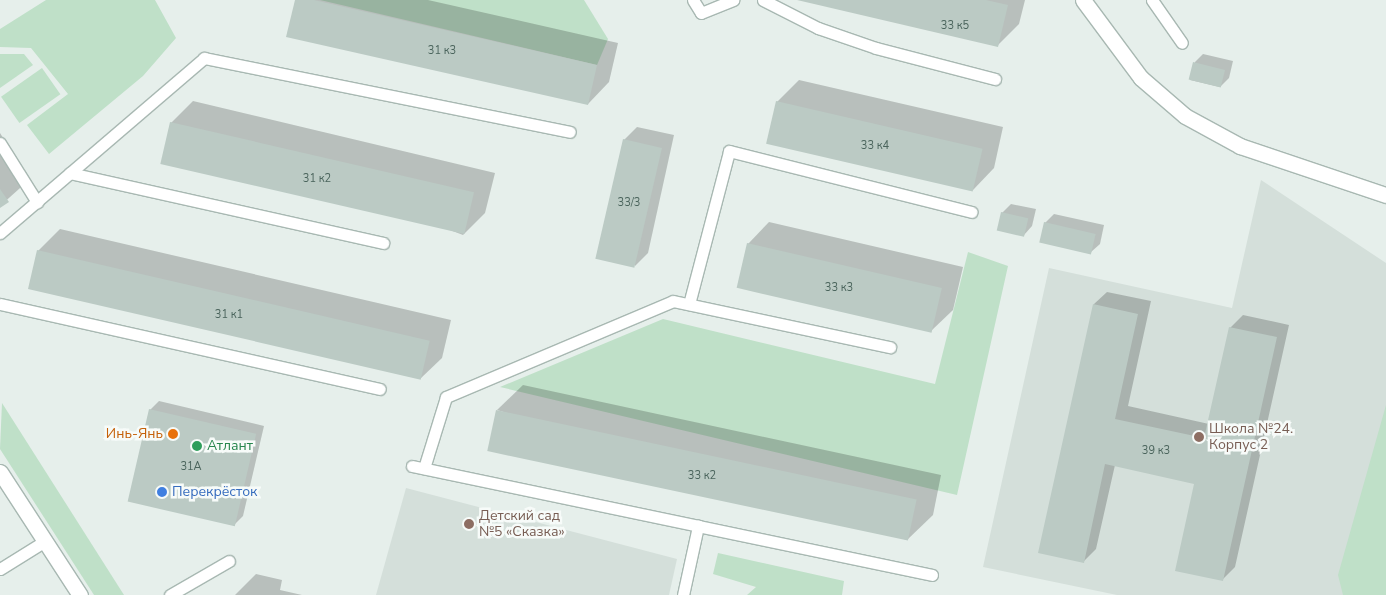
<!DOCTYPE html>
<meta charset="utf-8">
<style>
body{margin:0}
#map{position:relative;width:1386px;height:595px;overflow:hidden;background:#e6efeb;font-family:"Nunito Sans",sans-serif}
div>[style]{position:absolute}
.built>*{inset:0;background:#d4dfda}
.green>*{inset:0;background:#bfe0c8;transform-origin:0 0}
.shadow>*{inset:0;background:#0003}
.building>*{inset:0;background:#bbcac4;transform-origin:0 0}
.roads{filter:drop-shadow(1px 0 #a8b8b2) drop-shadow(-1px 0 #a8b8b2) drop-shadow(0 1px #a8b8b2) drop-shadow(0 -1px #a8b8b2)}
.service>*{height:11px;margin:-5.5px;padding:0 5.5px;transform-origin:5.5px;border-radius:5.5px;background:#fff}
.minor>*{height:15px;margin:-7.5px;padding:0 7.5px;transform-origin:7.5px;border-radius:7.5px;background:#fff}
.secondary>*{height:15px;margin:-7.5px;padding:0 7.5px;transform-origin:7.5px;border-radius:7.5px;background:#fff}
.dots>*{width:14px;height:14px;translate:-50% -50%;box-sizing:border-box;border:2px solid #f7fbf9;border-radius:50%}
span{translate:-50% -50%;white-space:nowrap;text-align:center;line-height:1.15;-webkit-text-stroke:5px #f7fbf9;paint-order:stroke}
.number-label{font-size:11px;color:#4a645c}
.number-label span{-webkit-text-stroke-width:0}
.education-label{font-size:14px;color:#785e54}
.left{translate:0 -50%;text-align:left}
.food-label{font-size:14px;color:#c56008}
.right{translate:-100% -50%;text-align:right}
.leisure-label{font-size:14px;color:#27864d}
.shop-label{font-size:14px;color:#366cbe}
</style>
<div id="map">
<div class="built">
<i style="clip-path:polygon(1261px 180px,1386px 263px,1386px 595px,1117px 595px,983px 567px,1049px 268px,1232px 308px)"></i>
<i style="clip-path:polygon(406px 488px,677px 559px,669px 595px,376px 595px)"></i>
</div>
<div class="green">
<i style="clip-path:polygon(46px 0,155px 0,176px 38px,143px 76px,49px 154px,27px 125px,68px 94px,31px 48px,0 47px,0 29px)"></i>
<i style="clip-path:polygon(320px 0,584px 0,608px 39px,597px 65px)"></i>
<i style="clip-path:polygon(0 54px,24px 54px,33px 65px,0 88px)"></i>
<i style="left:42px;top:68px;width:32px;height:50px;rotate:55deg"></i>
<i style="clip-path:polygon(968px 252px,1008px 266px,957px 495px,500px 387px,663px 319px,935px 384px)"></i>
<i style="clip-path:polygon(2px 403px,124px 595px,94px 595px,0 449px)"></i>
<i style="clip-path:polygon(1386px 405px,1386px 595px,1343px 595px,1338px 575px)"></i>
<i style="clip-path:polygon(718px 553px,844px 581px,842px 595px,747px 595px,756px 587px,713px 574px)"></i>
</div>
<div class="shadow">
<i style="clip-path:polygon(296px 0,428px 0,618px 43px,609px 82px,588px 104px)"></i>
<i style="clip-path:polygon(801px 0,1025px 0,1019px 24px,998px 45px)"></i>
<i style="clip-path:polygon(1203px 54px,1233px 61px,1229px 78px,1220px 87px,1190px 80px,1195px 62px)"></i>
<i style="clip-path:polygon(799px 80px,1003px 127px,994px 168px,973px 190px,777px 102px)"></i>
<i style="clip-path:polygon(193px 101px,495px 173px,485px 213px,463px 235px,171px 123px)"></i>
<i style="clip-path:polygon(637px 127px,674px 135px,648px 253px,635px 266px,624px 140px)"></i>
<i style="clip-path:polygon(0 133px,29px 180px,0 206px)"></i>
<i style="clip-path:polygon(1011px 204px,1036px 209px,1032px 226px,1024px 235px,1002px 213px)"></i>
<i style="clip-path:polygon(1054px 214px,1104px 225px,1100px 244px,1091px 252px,1045px 223px)"></i>
<i style="clip-path:polygon(769px 222px,963px 267px,953px 310px,931px 331px,748px 244px)"></i>
<i style="clip-path:polygon(60px 229px,451px 320px,442px 358px,420px 379px,38px 251px)"></i>
<i style="clip-path:polygon(1107px 292px,1151px 301px,1128px 406px,1209px 424px,1230px 328px,1243px 315px,1289px 325px,1235px 567px,1222px 580px,1196px 483px,1115px 465px,1096px 549px,1083px 562px,1094px 304px)"></i>
<i style="clip-path:polygon(523px 385px,941px 475px,933px 515px,907px 540px,497px 410px)"></i>
<i style="clip-path:polygon(159px 401px,264px 426px,243px 516px,234px 525px,150px 410px)"></i>
<i style="clip-path:polygon(256px 574px,282px 580px,280px 590px,302px 595px,235px 595px)"></i>
</div>
<div class="building">
<i style="clip-path:polygon(295px 0,314px 0,597px 65px,588px 105px,286px 37px)"></i>
<i style="clip-path:polygon(797px 0,986px 0,1008px 5px,998px 47px)"></i>
<i style="left:1193px;top:62px;width:33px;height:18px;rotate:14deg"></i>
<i style="left:776px;top:101px;width:212px;height:44px;rotate:13deg"></i>
<i style="left:170px;top:122px;width:312px;height:43px;rotate:13deg"></i>
<i style="left:623px;top:139px;width:40px;height:123px;rotate:13deg"></i>
<i style="clip-path:polygon(0 189px,9px 202px,0 208px)"></i>
<i style="left:1001px;top:212px;width:28px;height:19px;rotate:13deg"></i>
<i style="left:1044px;top:222px;width:53px;height:21px;rotate:13deg"></i>
<i style="left:747px;top:243px;width:200px;height:46px;rotate:13deg"></i>
<i style="left:37px;top:250px;width:403px;height:40px;rotate:13deg"></i>
<i style="clip-path:polygon(1093px 304px,1138px 314px,1115px 419px,1204px 438px,1229px 327px,1277px 337px,1223px 581px,1175px 571px,1194px 484px,1105px 464px,1084px 563px,1038px 553px)"></i>
<i style="left:149px;top:409px;width:110px;height:95px;rotate:13deg"></i>
<i style="left:496px;top:410px;width:430px;height:42px;rotate:12deg"></i>
</div>
<div class="roads">
<div class="service">
<i style="left:693px;top:0;width:15px;rotate:58deg"></i>
<i style="left:701px;top:13px;width:35px;rotate:-22deg"></i>
<i style="left:763px;top:0;width:62px;rotate:27deg"></i>
<i style="left:818px;top:28px;width:61px;rotate:19deg"></i>
<i style="left:876px;top:48px;width:123px;rotate:14.6deg"></i>
<i style="left:1152px;top:0;width:52px;rotate:55.1deg"></i>
<i style="left:0;top:143px;width:70px;rotate:57.9deg"></i>
<i style="left:70px;top:173px;width:321px;rotate:12.6deg"></i>
<i style="left:0;top:233px;width:269px;rotate:-40.6deg"></i>
<i style="left:204px;top:58px;width:373px;rotate:11.4deg"></i>
<i style="left:0;top:304px;width:389px;rotate:12.6deg"></i>
<i style="left:689px;top:304px;width:158px;rotate:-75.3deg"></i>
<i style="left:729px;top:151px;width:250px;rotate:14.1deg"></i>
<i style="left:412px;top:466px;width:292px;rotate:11.8deg"></i>
<i style="left:424px;top:468px;width:74px;rotate:-72.8deg"></i>
<i style="left:446px;top:397px;width:246px;rotate:-22.9deg"></i>
<i style="left:673px;top:301px;width:222px;rotate:12deg"></i>
<i style="left:0;top:569px;width:53px;rotate:-31.9deg"></i>
<i style="left:170px;top:595px;width:68px;rotate:-30deg"></i>
<i style="left:683px;top:595px;width:71px;rotate:-77.7deg"></i>
<i style="left:698px;top:526px;width:239px;rotate:11.8deg"></i>
</div>
<div class="minor">
<i style="left:1083px;top:0;width:97px;rotate:53.4deg"></i>
<i style="left:1141px;top:78px;width:58px;rotate:40.8deg"></i>
<i style="left:1185px;top:116px;width:63px;rotate:28.6deg"></i>
<i style="left:1240px;top:146px;width:154px;rotate:18.6deg"></i>
</div>
<div class="secondary">
<i style="left:0;top:472px;width:147px;rotate:57deg"></i>
</div>
</div>
<div class="dots">
<i style="left:173px;top:434px;background:#e8710a"></i>
<i style="left:1199px;top:437px;background:#8d6e63"></i>
<i style="left:197px;top:446px;background:#2e9e5b"></i>
<i style="left:162px;top:492px;background:#3f7fe0"></i>
<i style="left:469px;top:524px;background:#8d6e63"></i>
</div>
<div class="number-label">
<span style="left:955px;top:26px">33 к5</span>
<span style="left:442px;top:51px">31 к3</span>
<span style="left:875px;top:146px">33 к4</span>
<span style="left:317px;top:179px">31 к2</span>
<span style="left:629px;top:203px">33/3</span>
<span style="left:839px;top:288px">33 к3</span>
<span style="left:229px;top:315px">31 к1</span>
<span style="left:1156px;top:451px">39 к3</span>
<span style="left:191px;top:467px">31А</span>
<span style="left:702px;top:476px">33 к2</span>
</div>
<div class="education-label">
<span class="left" style="left:1209px;top:437px">Школа №24.<br>Корпус 2</span>
<span class="left" style="left:479px;top:524px">Детский сад<br>№5 «Сказка»</span>
</div>
<div class="food-label">
<span class="right" style="left:163px;top:434px">Инь-Янь</span>
</div>
<div class="leisure-label">
<span class="left" style="left:207px;top:446px">Атлант</span>
</div>
<div class="shop-label">
<span class="left" style="left:172px;top:492px">Перекрёсток</span>
</div>
</div>
